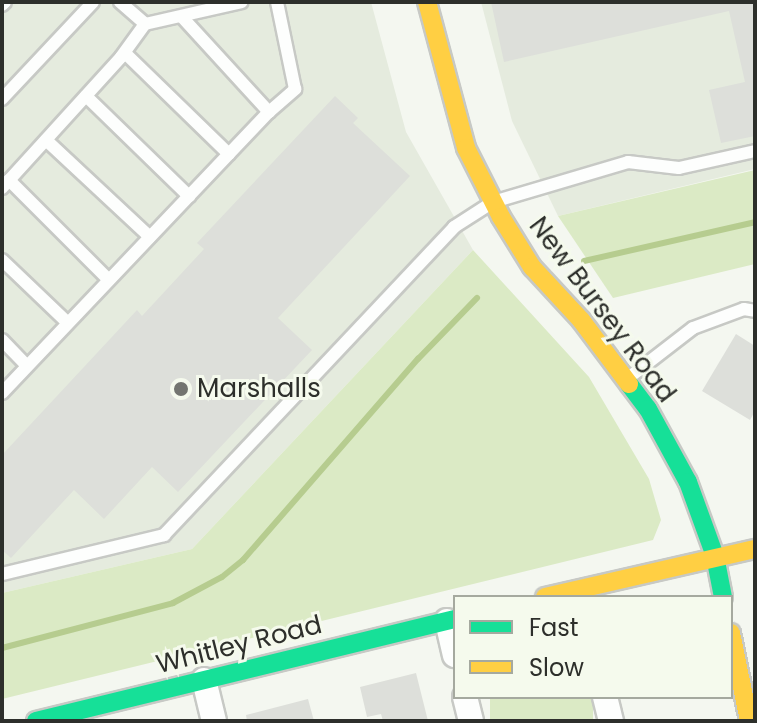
<!DOCTYPE html>
<style>
body{margin:0}
#map{position:relative;width:757px;height:723px;overflow:hidden;background:#f4f7f0;font-family:Poppins,sans-serif}
div>[style]{position:absolute}
.built>*{inset:0;background:#e5ebde}
.green>*{inset:0;background:#dbeac5;transform-origin:0 0}
.stream>*{height:6px;margin:-3px;padding:0 3px;transform-origin:3px;border-radius:3px;background:#b6cc8f}
.building>*{inset:0;background:#dddfda}
.roads{filter:drop-shadow(2px 0 #c7c9c5) drop-shadow(-2px 0 #c7c9c5) drop-shadow(0 2px #c7c9c5) drop-shadow(0 -2px #c7c9c5)}
.lane>*{height:12px;margin:-6px;padding:0 6px;transform-origin:6px;border-radius:6px;background:#fdfefd}
.street>*{height:24px;margin:-12px;padding:0 12px;transform-origin:12px;border-radius:12px;background:#fdfefd}
.fast>*{height:18px;margin:-9px;padding:0 9px;transform-origin:9px;border-radius:9px;background:#16e098}
.slow>*{height:18px;margin:-9px;padding:0 9px;transform-origin:9px;border-radius:9px;background:#ffcf43}
.dots>*{width:22px;height:22px;translate:-50% -50%;box-sizing:border-box;border:4px solid #f5faed;border-radius:50%}
span{translate:-50% -50%;white-space:nowrap;text-align:center;line-height:1.15;-webkit-text-stroke:6px #f5faed;paint-order:stroke}
.street-label{font-size:26px;color:#2d2f2b}
.poi-label{font-size:26px;color:#2d2f2b}
.left{translate:0 -50%;text-align:left}
.frame{position:absolute;inset:0;border:4px solid #2d2f2b;pointer-events:none}
.legend{position:absolute;left:453px;top:595px;width:280px;height:104px;box-sizing:border-box;background:#f5faed;border:2px solid #a5a99f;margin:0;padding:10px 14px;list-style:none;font-size:24px;color:#2d2f2b}
.legend li{display:flex;align-items:center;gap:16px;height:40px}
.legend b{width:40px;border:2px solid #a5a99f}
</style>
<div id="map">
<div class="built">
<i style="clip-path:polygon(2px 2px,371px 2px,406px 132px,473px 250px,192px 549px,2px 593px)"></i>
<i style="clip-path:polygon(481px 2px,755px 2px,755px 169px,558px 216px,512px 121px)"></i>
</div>
<div class="green">
<i style="clip-path:polygon(755px 170px,755px 264px,613px 298px,558px 216px)"></i>
<i style="clip-path:polygon(473px 250px,589px 377px,649px 479px,661px 520px,653px 540px,2px 699px,2px 593px,192px 549px)"></i>
<i style="left:490px;top:697px;width:103px;height:25px"></i>
</div>
<div class="stream">
<i style="left:584px;top:261px;width:175px;rotate:-12.8deg"></i>
<i style="left:2px;top:648px;width:177px;rotate:-14.7deg"></i>
<i style="left:173px;top:603px;width:55px;rotate:-28deg"></i>
<i style="left:222px;top:577px;width:27px;rotate:-39deg"></i>
<i style="left:243px;top:560px;width:267px;rotate:-49deg"></i>
<i style="left:418px;top:359px;width:85px;rotate:-46deg"></i>
</div>
<div class="building">
<i style="clip-path:polygon(491px 2px,755px 2px,755px 136px,721px 143px,709px 90px,745px 82px,729px 11px,504px 62px)"></i>
<i style="clip-path:polygon(335px 96px,358px 118px,353px 123px,410px 176px,278px 318px,312px 350px,178px 492px,152px 467px,104px 519px,74px 490px,11px 558px,2px 550px,2px 455px,137px 310px,142px 316px,204px 249px,197px 243px)"></i>
<i style="clip-path:polygon(736px 334px,755px 346px,755px 411px,750px 420px,702px 391px)"></i>
<i style="clip-path:polygon(416px 673px,428px 721px,383px 721px,381px 714px,367px 717px,360px 687px)"></i>
<i style="clip-path:polygon(308px 699px,314px 721px,247px 721px,246px 715px)"></i>
</div>
<div class="roads">
<div class="lane">
<i style="left:120px;top:2px;width:33px;rotate:41deg"></i>
<i style="left:145px;top:24px;width:99px;rotate:-12.8deg"></i>
<i style="left:2px;top:5px;width:4px;rotate:-45deg"></i>
<i style="left:182px;top:17px;width:129px;rotate:47.5deg"></i>
<i style="left:269px;top:112px;width:35px;rotate:-41deg"></i>
<i style="left:295px;top:89px;width:89px;rotate:-101.7deg"></i>
<i style="left:125px;top:53px;width:145px;rotate:44.2deg"></i>
<i style="left:86px;top:96px;width:144px;rotate:44.2deg"></i>
<i style="left:2px;top:99px;width:133px;rotate:-46.8deg"></i>
<i style="left:46px;top:140px;width:142px;rotate:43deg"></i>
<i style="left:9px;top:180px;width:141px;rotate:45deg"></i>
<i style="left:2px;top:188px;width:177px;rotate:-47.7deg"></i>
<i style="left:121px;top:57px;width:41px;rotate:-54deg"></i>
<i style="left:2px;top:260px;width:91px;rotate:43.7deg"></i>
<i style="left:2px;top:340px;width:36px;rotate:46deg"></i>
<i style="left:627px;top:379px;width:83px;rotate:-37.7deg"></i>
<i style="left:693px;top:328px;width:54px;rotate:-20.4deg"></i>
<i style="left:744px;top:309px;width:11px;rotate:10deg"></i>
<i style="left:2px;top:393px;width:388px;rotate:-46.5deg"></i>
<i style="left:2px;top:574px;width:167px;rotate:-13.5deg"></i>
<i style="left:164px;top:535px;width:423px;rotate:-46.7deg"></i>
<i style="left:454px;top:227px;width:46px;rotate:-32.7deg"></i>
<i style="left:493px;top:202px;width:141px;rotate:-16.5deg"></i>
<i style="left:628px;top:162px;width:51px;rotate:6.7deg"></i>
<i style="left:679px;top:168px;width:78px;rotate:-12.6deg"></i>
</div>
<div class="street">
<i style="left:447px;top:621px;width:35px;rotate:77deg"></i>
<i style="left:204px;top:680px;width:42px;rotate:76.3deg"></i>
<i style="left:465px;top:697px;width:25px;rotate:76deg"></i>
<i style="left:605px;top:697px;width:25px;rotate:76deg"></i>
</div>
<div class="fast">
<i style="left:629px;top:384px;width:31px;rotate:53deg"></i>
<i style="left:648px;top:409px;width:83px;rotate:61.3deg"></i>
<i style="left:688px;top:482px;width:79px;rotate:70deg"></i>
<i style="left:715px;top:556px;width:42px;rotate:79deg"></i>
<i style="left:36px;top:721px;width:431px;rotate:-13.7deg"></i>
</div>
<div class="slow">
<i style="left:427px;top:2px;width:151px;rotate:75deg"></i>
<i style="left:466px;top:148px;width:77px;rotate:63.1deg"></i>
<i style="left:501px;top:217px;width:59px;rotate:58.2deg"></i>
<i style="left:532px;top:267px;width:72px;rotate:47.2deg"></i>
<i style="left:581px;top:320px;width:80px;rotate:53.1deg"></i>
<i style="left:545px;top:597px;width:215px;rotate:-12.9deg"></i>
<i style="left:731px;top:633px;width:90px;rotate:78.4deg"></i>
</div>
</div>
<div class="dots">
<i style="left:181px;top:389px;background:#737570"></i>
</div>
<div class="street-label">
<span style="left:602px;top:310px;rotate:53deg">New Bursey Road</span>
<span style="left:239px;top:645px;rotate:-14deg">Whitley Road</span>
</div>
<div class="poi-label">
<span class="left" style="left:197px;top:389px">Marshalls</span>
</div>
<div class="frame"></div>
<ul class="legend">
<li><b style="height:10px;background:#16e098"></b>Fast</li>
<li><b style="height:10px;background:#ffcf43"></b>Slow</li>
</ul>
</div>
